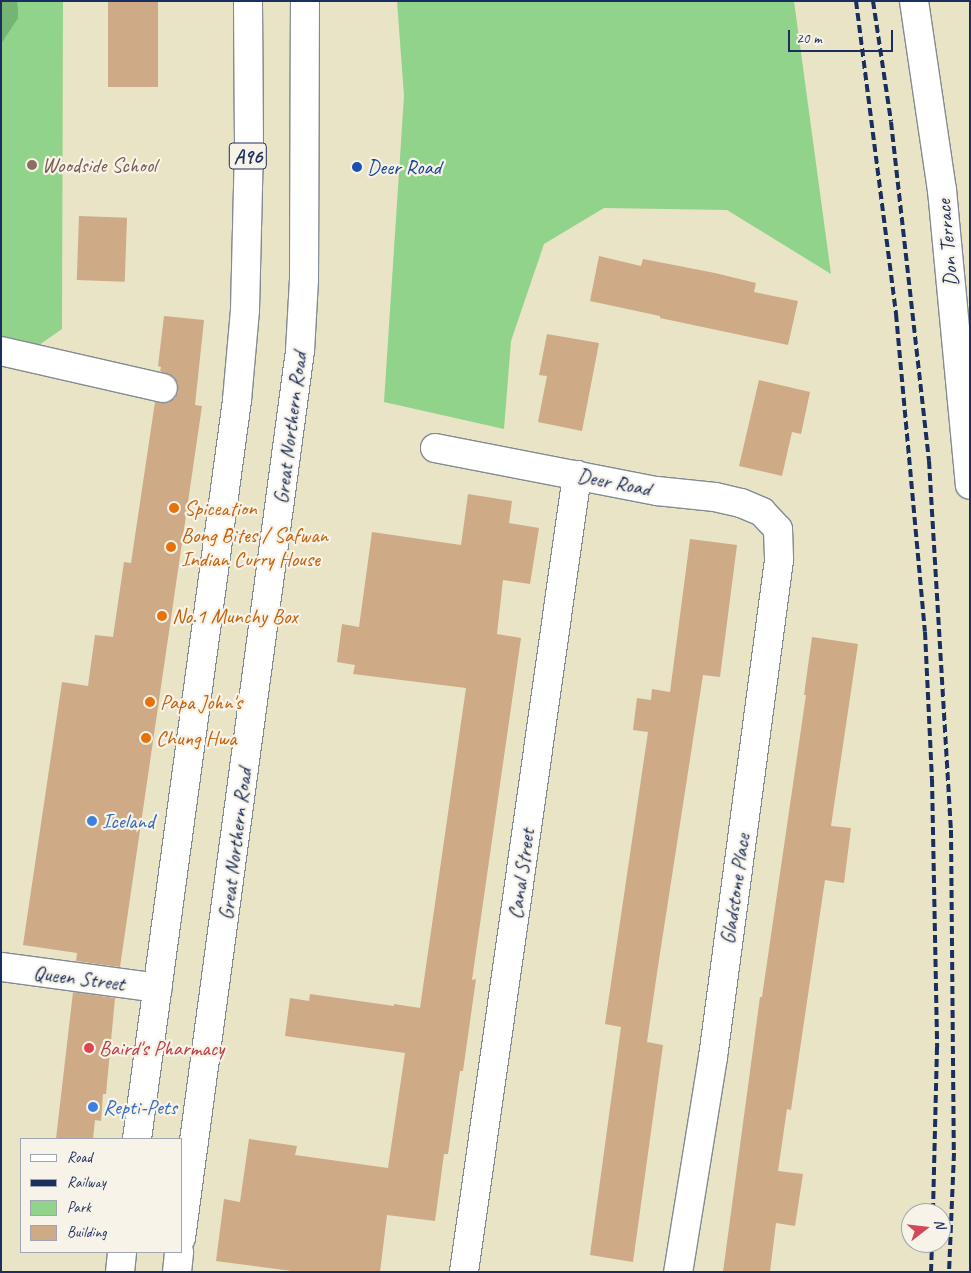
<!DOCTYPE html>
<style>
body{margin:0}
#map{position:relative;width:971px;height:1273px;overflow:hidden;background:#e9e4c5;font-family:Caveat,sans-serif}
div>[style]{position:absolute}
.green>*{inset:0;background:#91d38a}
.forest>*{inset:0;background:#74b576}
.building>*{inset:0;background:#ceaa87;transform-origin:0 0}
.roads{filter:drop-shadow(1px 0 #828a92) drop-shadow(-1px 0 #828a92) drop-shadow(0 1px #828a92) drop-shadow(0 -1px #828a92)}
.street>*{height:28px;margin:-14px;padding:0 14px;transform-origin:14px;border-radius:14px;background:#fff}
.primary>*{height:28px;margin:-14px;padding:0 14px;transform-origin:14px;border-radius:14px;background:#fff}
.rail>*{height:4px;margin-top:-2px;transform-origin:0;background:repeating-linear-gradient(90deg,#1b2f5e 0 8px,transparent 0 12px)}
.dots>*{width:14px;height:14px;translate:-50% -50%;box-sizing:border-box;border:2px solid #f7f3e8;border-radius:50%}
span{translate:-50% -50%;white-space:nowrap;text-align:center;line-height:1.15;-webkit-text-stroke:4.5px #f7f3e8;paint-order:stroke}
.shield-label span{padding:1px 4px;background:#f7f3e8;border:1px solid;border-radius:4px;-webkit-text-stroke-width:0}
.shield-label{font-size:20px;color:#1b2f5e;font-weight:700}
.education-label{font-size:21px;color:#785e54}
.left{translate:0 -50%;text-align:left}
.transit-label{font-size:21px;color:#164399}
.street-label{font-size:21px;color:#1b2f5e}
.food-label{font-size:21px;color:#c56008}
.shop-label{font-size:21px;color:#366cbe}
.health-label{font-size:21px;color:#be3a42}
.frame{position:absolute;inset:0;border:2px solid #1b2f5e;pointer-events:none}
.legend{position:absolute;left:20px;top:1138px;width:162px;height:115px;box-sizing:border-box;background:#f7f3e8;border:1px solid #9fa5b1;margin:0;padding:6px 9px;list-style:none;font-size:15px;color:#1b2f5e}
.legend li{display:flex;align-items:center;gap:10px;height:25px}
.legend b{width:25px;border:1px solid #9fa5b1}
.north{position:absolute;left:901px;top:1203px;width:50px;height:50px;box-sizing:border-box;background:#f7f3e8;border:1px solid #9fa5b1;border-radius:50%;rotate:74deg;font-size:14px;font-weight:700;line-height:20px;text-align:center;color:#1b2f5e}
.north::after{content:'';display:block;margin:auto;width:18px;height:22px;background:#d1495b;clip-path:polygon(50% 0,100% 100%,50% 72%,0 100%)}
.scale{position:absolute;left:788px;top:30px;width:105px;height:22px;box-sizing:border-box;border:2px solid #1b2f5e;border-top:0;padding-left:6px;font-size:15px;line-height:18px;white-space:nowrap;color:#1b2f5e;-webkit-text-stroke:4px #f7f3e8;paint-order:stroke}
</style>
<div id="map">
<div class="green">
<i style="clip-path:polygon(1px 1px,63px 1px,62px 329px,39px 345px,1px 336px)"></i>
<i style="clip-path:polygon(397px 1px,794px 1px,831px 274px,727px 210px,604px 208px,544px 244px,511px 341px,504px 429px,384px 402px,404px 96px)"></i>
</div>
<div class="forest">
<i style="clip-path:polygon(1px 1px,17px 1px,18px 10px,18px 18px,1px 44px)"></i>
</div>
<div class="building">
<i style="left:108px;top:1px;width:50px;height:86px"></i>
<i style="left:79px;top:216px;width:48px;height:64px;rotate:2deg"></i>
<i style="clip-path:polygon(599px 256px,641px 266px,643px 259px,715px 273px,756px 283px,754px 292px,798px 301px,788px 345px,660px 318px,660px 316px,590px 301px)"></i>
<i style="clip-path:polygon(164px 316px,204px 320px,195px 405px,202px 406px,120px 967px,76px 961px,77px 953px,23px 945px,62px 682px,88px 686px,95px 635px,113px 637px,124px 562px,131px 563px,155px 402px,168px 403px,175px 398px,178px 392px,178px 384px,174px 377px,160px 371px,161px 367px,158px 366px)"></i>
<i style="clip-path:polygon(547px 334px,599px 343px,582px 431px,538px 422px,547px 376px,539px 375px)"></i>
<i style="clip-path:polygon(759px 380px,810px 392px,801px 434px,792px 432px,782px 476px,739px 466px)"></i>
<i style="clip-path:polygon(468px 494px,512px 501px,509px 523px,539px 528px,530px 584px,503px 580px,497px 634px,521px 638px,472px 980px,476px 979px,463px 1071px,460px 1071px,448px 1154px,444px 1154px,435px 1221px,387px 1215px,380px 1272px,299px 1272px,216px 1261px,224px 1199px,240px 1202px,249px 1139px,297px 1146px,295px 1155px,388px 1168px,405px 1053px,285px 1036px,290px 998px,309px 1001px,310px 994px,394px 1006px,394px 1004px,420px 1008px,466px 688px,353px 674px,355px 665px,337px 662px,342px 624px,359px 627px,372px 532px,461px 545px)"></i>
<i style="clip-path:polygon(690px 539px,737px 545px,720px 677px,703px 675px,657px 973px,647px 1042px,663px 1045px,633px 1262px,590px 1255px,621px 1027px,605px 1024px,648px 732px,633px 730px,637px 698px,651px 700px,652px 689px,670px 692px)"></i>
<i style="clip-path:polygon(812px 637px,858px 644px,831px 826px,851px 828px,844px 883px,825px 880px,791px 1110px,787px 1109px,778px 1171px,803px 1174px,795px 1226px,776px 1223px,770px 1272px,723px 1272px,760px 997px,762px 997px,806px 695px,804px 695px)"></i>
<i style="clip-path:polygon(73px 992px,115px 998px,106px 1094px,103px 1094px,101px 1121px,95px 1120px,93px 1139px,56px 1139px)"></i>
</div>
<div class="roads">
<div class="street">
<i style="left:914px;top:1px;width:191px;rotate:81.6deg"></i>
<i style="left:942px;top:190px;width:296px;rotate:84.6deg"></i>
<i style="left:1px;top:351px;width:166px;rotate:12.9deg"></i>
<i style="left:435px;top:448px;width:226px;rotate:11deg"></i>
<i style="left:657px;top:491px;width:58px;rotate:5.9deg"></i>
<i style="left:715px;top:497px;width:27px;rotate:13deg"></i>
<i style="left:741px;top:503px;width:23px;rotate:23deg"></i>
<i style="left:762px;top:512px;width:23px;rotate:47deg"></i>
<i style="left:778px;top:529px;width:31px;rotate:88deg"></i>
<i style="left:779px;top:560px;width:501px;rotate:97.56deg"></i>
<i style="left:713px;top:1057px;width:218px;rotate:99.2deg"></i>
<i style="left:1px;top:967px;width:158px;rotate:7.6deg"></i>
<i style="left:464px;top:1272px;width:805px;rotate:-81.93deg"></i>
</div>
<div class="primary">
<i style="left:137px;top:1139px;width:746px;rotate:-82.29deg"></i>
<i style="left:237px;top:400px;width:90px;rotate:-84.9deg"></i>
<i style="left:245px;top:310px;width:164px;rotate:-88.6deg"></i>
<i style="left:249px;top:146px;width:145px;rotate:-90.4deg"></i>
<i style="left:181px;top:1238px;width:895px;rotate:-82.36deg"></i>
<i style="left:300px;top:351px;width:71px;rotate:-86.8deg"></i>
<i style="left:304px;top:280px;width:279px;rotate:-89.8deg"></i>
<i style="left:120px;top:1272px;width:20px;rotate:-84deg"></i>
<i style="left:177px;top:1272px;width:20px;rotate:-84deg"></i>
</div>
</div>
<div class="rail">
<i style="left:856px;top:1px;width:316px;rotate:82.7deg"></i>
<i style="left:896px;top:314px;width:319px;rotate:84.8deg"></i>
<i style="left:925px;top:632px;width:147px;rotate:87.3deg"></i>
<i style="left:932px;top:779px;width:268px;rotate:88.9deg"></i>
<i style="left:937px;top:1047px;width:166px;rotate:91.4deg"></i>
<i style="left:873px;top:1px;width:122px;rotate:81.5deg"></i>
<i style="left:891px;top:122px;width:341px;rotate:83.6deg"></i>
<i style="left:929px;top:461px;width:370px;rotate:86.6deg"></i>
<i style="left:951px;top:830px;width:323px;rotate:89.5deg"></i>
<i style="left:954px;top:1153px;width:119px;rotate:92.4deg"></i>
<i style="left:931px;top:1272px;width:29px;rotate:-88deg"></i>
</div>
<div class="dots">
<i style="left:32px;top:165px;background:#8d6e63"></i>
<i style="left:357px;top:167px;background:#1a4fb4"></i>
<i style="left:174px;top:508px;background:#e8710a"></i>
<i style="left:171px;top:547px;background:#e8710a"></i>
<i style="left:162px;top:616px;background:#e8710a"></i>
<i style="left:150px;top:702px;background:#e8710a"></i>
<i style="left:146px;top:738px;background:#e8710a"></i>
<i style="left:92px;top:821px;background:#3f7fe0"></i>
<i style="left:89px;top:1048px;background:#e0444e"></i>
<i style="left:93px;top:1107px;background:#3f7fe0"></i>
</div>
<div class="shield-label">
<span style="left:248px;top:156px">A96</span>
</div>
<div class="education-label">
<span class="left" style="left:42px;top:165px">Woodside School</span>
</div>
<div class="transit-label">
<span class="left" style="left:367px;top:167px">Deer Road</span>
</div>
<div class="street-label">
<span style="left:947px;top:243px;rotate:-95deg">Don Terrace</span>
<span style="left:290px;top:428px;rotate:-83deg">Great Northern Road</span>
<span style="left:614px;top:482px;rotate:11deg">Deer Road</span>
<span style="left:235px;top:844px;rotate:-83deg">Great Northern Road</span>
<span style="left:521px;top:874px;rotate:-82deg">Canal Street</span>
<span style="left:735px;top:889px;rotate:-82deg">Gladstone Place</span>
<span style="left:79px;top:978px;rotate:7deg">Queen Street</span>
</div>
<div class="food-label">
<span class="left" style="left:184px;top:508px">Spiceation</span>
<span class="left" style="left:181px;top:547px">Bong Bites / Safwan<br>Indian Curry House</span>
<span class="left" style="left:172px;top:616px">No.1 Munchy Box</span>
<span class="left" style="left:160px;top:702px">Papa John's</span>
<span class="left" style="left:156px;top:738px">Chung Hwa</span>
</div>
<div class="shop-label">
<span class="left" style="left:102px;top:821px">Iceland</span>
<span class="left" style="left:103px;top:1107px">Repti-Pets</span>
</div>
<div class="health-label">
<span class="left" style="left:99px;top:1048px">Baird's Pharmacy</span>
</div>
<div class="frame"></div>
<ul class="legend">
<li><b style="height:6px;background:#fff"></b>Road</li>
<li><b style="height:6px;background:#1b2f5e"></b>Railway</li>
<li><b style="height:14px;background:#91d38a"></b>Park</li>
<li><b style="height:14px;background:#ceaa87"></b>Building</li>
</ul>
<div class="north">N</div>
<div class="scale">20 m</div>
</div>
